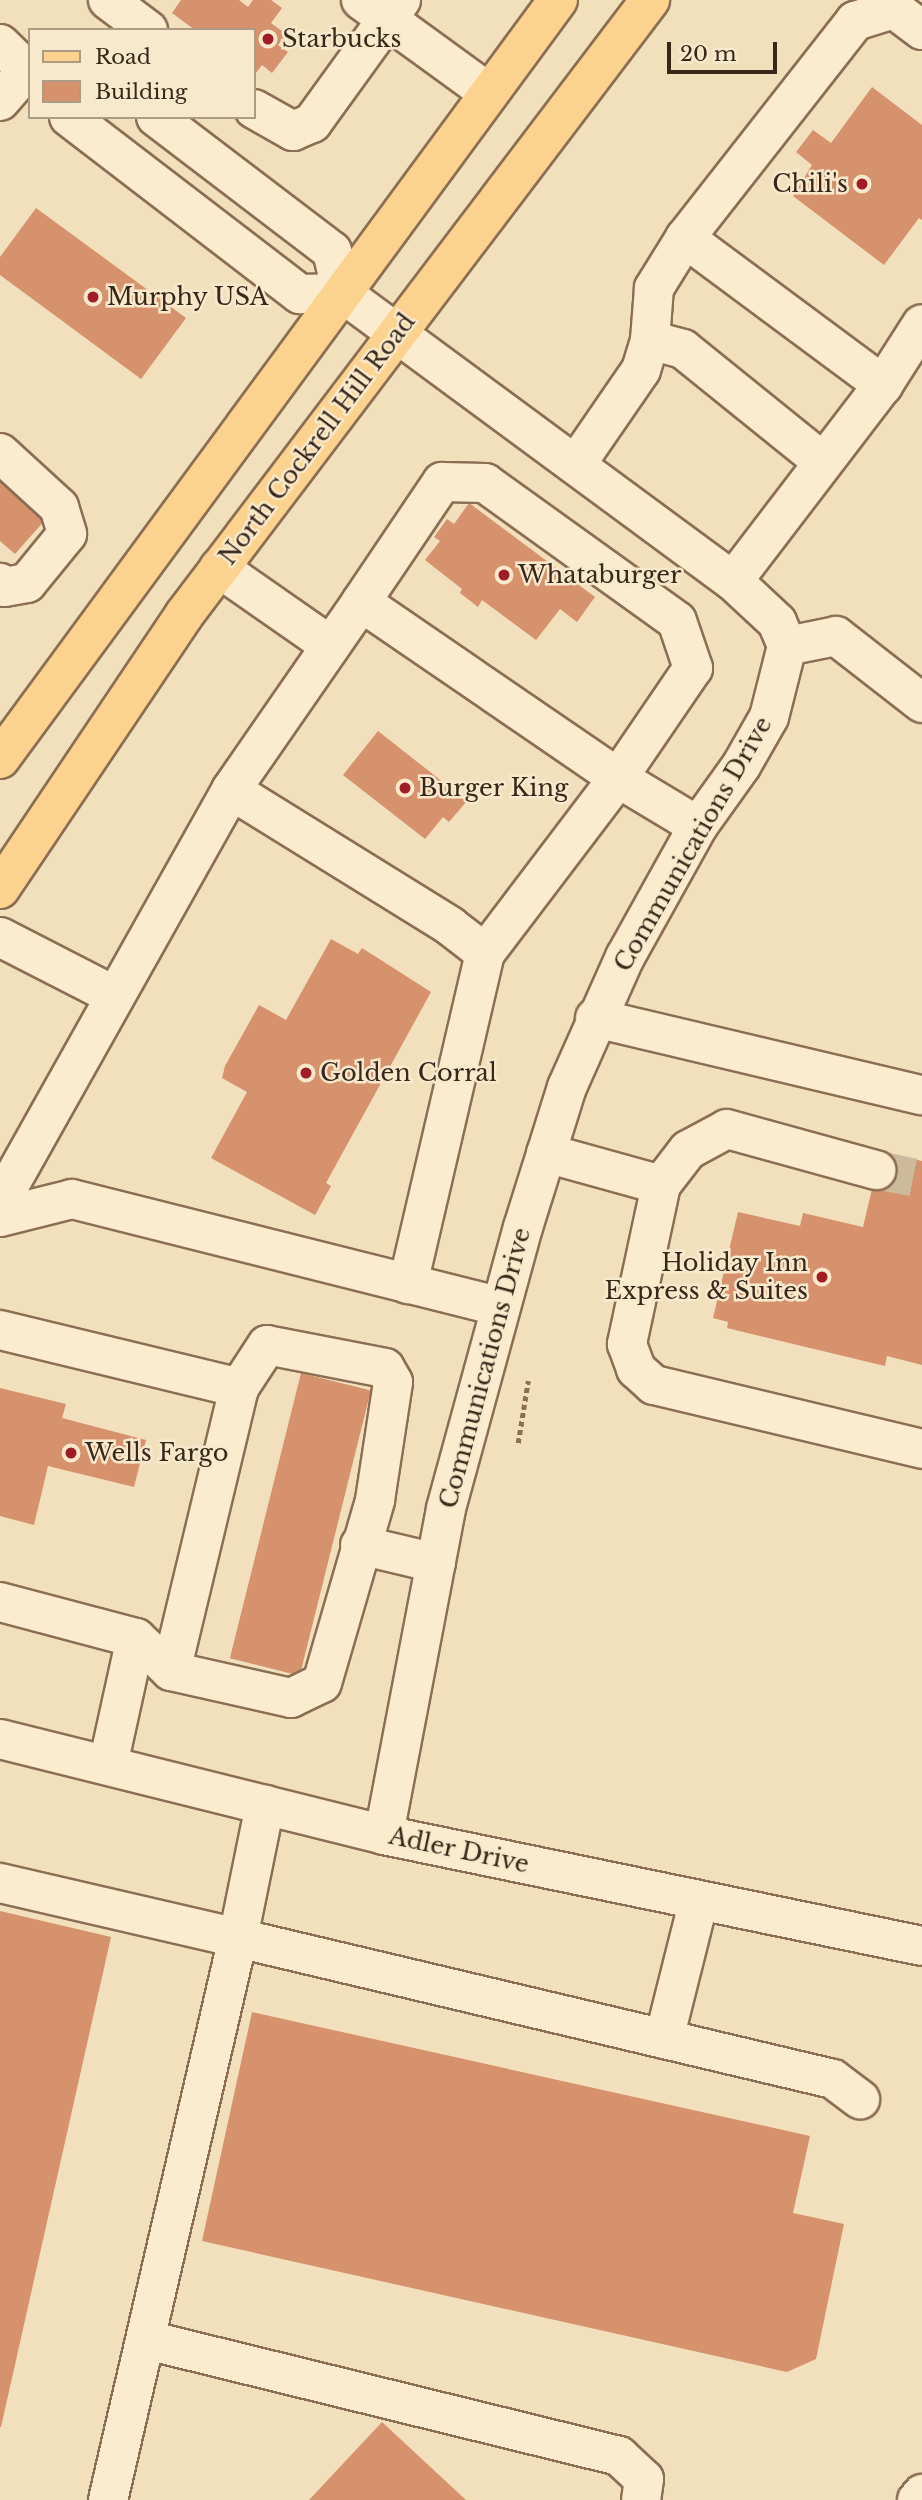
<!DOCTYPE html>
<style>
body{margin:0}
#map{position:relative;width:922px;height:2500px;overflow:hidden;background:#f2dfbc;font-family:"Libre Baskerville",serif}
div>[style]{position:absolute}
.building>*{inset:0;background:#d5926d;transform-origin:0 0}
.minor-tunnel>*{height:38px;margin-top:-19px;transform-origin:0;background:repeating-linear-gradient(90deg,#cdba9c 0 38px,transparent 0 57px)}
.path>*{height:4.5px;margin-top:-2.25px;transform-origin:0;background:repeating-linear-gradient(90deg,#8b6e53 0 5px,transparent 0 8.5px)}
.roads{filter:drop-shadow(2px 0 #8b6e53) drop-shadow(-2px 0 #8b6e53) drop-shadow(0 2px #8b6e53) drop-shadow(0 -2px #8b6e53)}
.minor>*{height:38px;margin:-19px;padding:0 19px;transform-origin:19px;border-radius:19px;background:#fceccf}
.major>*{height:38px;margin:-19px;padding:0 19px;transform-origin:19px;border-radius:19px;background:#fbd38e}
.dots>*{width:19px;height:19px;translate:-50% -50%;box-sizing:border-box;border:4px solid #f9e9cc;border-radius:50%}
span{translate:-50% -50%;white-space:nowrap;text-align:center;line-height:1.15;-webkit-text-stroke:5px #f9e9cc;paint-order:stroke}
.poi-label{font-size:24px;color:#39271a}
.left{translate:0 -50%;text-align:left}
.right{translate:-100% -50%;text-align:right}
.street-label{font-size:24px;color:#39271a}
.legend{position:absolute;left:28px;top:28px;width:228px;height:91px;box-sizing:border-box;background:#f9e9cc;border:2px solid #ac9b85;margin:0;padding:9px 12px;list-style:none;font-size:21px;color:#39271a}
.legend li{display:flex;align-items:center;gap:14px;height:35px}
.legend b{width:35px;border:2px solid #ac9b85}
.scale{position:absolute;left:667px;top:42px;width:110px;height:32px;box-sizing:border-box;border:4px solid #39271a;border-top:0;padding-left:9px;font-size:21px;line-height:24px;white-space:nowrap;color:#39271a;-webkit-text-stroke:5px #f9e9cc;paint-order:stroke}
</style>
<div id="map">
<div class="building">
<i style="clip-path:polygon(181px 0,239px 0,248px 7px,253px 0,271px 0,282px 8px,271px 23px,286px 34px,278px 45px,288px 52px,272px 73px,262px 65px,255px 74px,254px 30px,195px 30px,172px 13px)"></i>
<i style="clip-path:polygon(872px 87px,922px 125px,922px 220px,919px 218px,884px 265px,793px 196px,812px 165px,796px 152px,813px 130px,831px 143px)"></i>
<i style="clip-path:polygon(36px 208px,186px 318px,141px 379px,0 275px,0 257px)"></i>
<i style="clip-path:polygon(0 479px,46px 519px,15px 554px,0 541px)"></i>
<i style="clip-path:polygon(469px 503px,595px 597px,577px 622px,560px 609px,536px 640px,482px 600px,478px 607px,460px 593px,462px 589px,425px 560px,440px 541px,434px 537px,447px 519px,454px 524px)"></i>
<i style="clip-path:polygon(378px 731px,467px 801px,449px 822px,443px 817px,425px 839px,343px 775px)"></i>
<i style="clip-path:polygon(331px 939px,358px 954px,362px 948px,431px 992px,326px 1183px,331px 1186px,315px 1215px,211px 1158px,247px 1092px,222px 1078px,225px 1066px,259px 1005px,286px 1020px)"></i>
<i style="clip-path:polygon(881px 1151px,922px 1161px,922px 1365px,887px 1356px,885px 1366px,727px 1328px,728px 1322px,713px 1318px,738px 1212px,800px 1226px,803px 1213px,863px 1227px)"></i>
<i style="left:301px;top:1373px;width:72px;height:294px;rotate:14deg"></i>
<i style="clip-path:polygon(0 1388px,66px 1404px,62px 1418px,146px 1440px,134px 1487px,48px 1466px,34px 1525px,0 1516px)"></i>
<i style="clip-path:polygon(0 1911px,111px 1937px,1px 2427px,0 2427px)"></i>
<i style="clip-path:polygon(252px 2012px,810px 2136px,793px 2213px,844px 2224px,816px 2359px,787px 2372px,202px 2241px)"></i>
<i style="clip-path:polygon(382px 2422px,466px 2500px,309px 2500px)"></i>
</div>
<div class="minor-tunnel">
<i style="left:876px;top:1170px;width:47px;rotate:11.1deg"></i>
</div>
<div class="path">
<i style="left:518px;top:1443px;width:63px;rotate:-80.8deg"></i>
</div>
<div class="roads">
<div class="minor">
<i style="left:108px;top:0;width:50px;rotate:36.9deg"></i>
<i style="left:361px;top:0;width:158px;rotate:36deg"></i>
<i style="left:0;top:44px;width:42px;rotate:44deg"></i>
<i style="left:0;top:101px;width:41px;rotate:-48.9deg"></i>
<i style="left:254px;top:109px;width:45px;rotate:29.4deg"></i>
<i style="left:293px;top:131px;width:21px;rotate:-23deg"></i>
<i style="left:312px;top:123px;width:152px;rotate:-54.1deg"></i>
<i style="left:69px;top:117px;width:291px;rotate:37.5deg"></i>
<i style="left:300px;top:294px;width:42px;rotate:-1.4deg"></i>
<i style="left:156px;top:117px;width:221px;rotate:37.3deg"></i>
<i style="left:332px;top:251px;width:43px;rotate:76.6deg"></i>
<i style="left:685px;top:238px;width:247px;rotate:36.6deg"></i>
<i style="left:342px;top:293px;width:486px;rotate:36.4deg"></i>
<i style="left:733px;top:581px;width:60px;rotate:43deg"></i>
<i style="left:777px;top:622px;width:26px;rotate:67deg"></i>
<i style="left:787px;top:646px;width:73px;rotate:104.2deg"></i>
<i style="left:769px;top:717px;width:56px;rotate:119.7deg"></i>
<i style="left:741px;top:766px;width:74px;rotate:125.6deg"></i>
<i style="left:698px;top:826px;width:150px;rotate:119.1deg"></i>
<i style="left:625px;top:957px;width:142px;rotate:114deg"></i>
<i style="left:567px;top:1087px;width:147px;rotate:107.4deg"></i>
<i style="left:523px;top:1227px;width:292px;rotate:105.3deg"></i>
<i style="left:446px;top:1509px;width:332px;rotate:100.8deg"></i>
<i style="left:650px;top:340px;width:34px;rotate:15deg"></i>
<i style="left:683px;top:349px;width:180px;rotate:38.9deg"></i>
<i style="left:0;top:453px;width:80px;rotate:42.5deg"></i>
<i style="left:59px;top:507px;width:28px;rotate:73deg"></i>
<i style="left:67px;top:534px;width:63px;rotate:129.2deg"></i>
<i style="left:27px;top:583px;width:23px;rotate:170deg"></i>
<i style="left:4px;top:587px;width:6px;rotate:-135deg"></i>
<i style="left:577px;top:463px;width:113px;rotate:-55.5deg"></i>
<i style="left:641px;top:370px;width:31px;rotate:-73deg"></i>
<i style="left:650px;top:340px;width:52px;rotate:-85.6deg"></i>
<i style="left:654px;top:288px;width:59px;rotate:-58.2deg"></i>
<i style="left:685px;top:238px;width:276px;rotate:-51.9deg"></i>
<i style="left:855px;top:21px;width:41px;rotate:-17.1deg"></i>
<i style="left:894px;top:9px;width:35px;rotate:37deg"></i>
<i style="left:219px;top:568px;width:136px;rotate:34.9deg"></i>
<i style="left:733px;top:581px;width:247px;rotate:-52.6deg"></i>
<i style="left:883px;top:385px;width:72px;rotate:-57.4deg"></i>
<i style="left:361px;top:602px;width:145px;rotate:-56deg"></i>
<i style="left:442px;top:482px;width:43px;rotate:1.3deg"></i>
<i style="left:485px;top:483px;width:236px;rotate:35.7deg"></i>
<i style="left:677px;top:621px;width:50px;rotate:71.2deg"></i>
<i style="left:693px;top:668px;width:133px;rotate:124.3deg"></i>
<i style="left:618px;top:778px;width:220px;rotate:127.2deg"></i>
<i style="left:787px;top:646px;width:50px;rotate:-11.5deg"></i>
<i style="left:836px;top:636px;width:109px;rotate:37.9deg"></i>
<i style="left:231px;top:790px;width:258px;rotate:31.8deg"></i>
<i style="left:450px;top:926px;width:44px;rotate:37.6deg"></i>
<i style="left:485px;top:953px;width:340px;rotate:103.1deg"></i>
<i style="left:0;top:937px;width:129px;rotate:27.2deg"></i>
<i style="left:595px;top:1018px;width:336px;rotate:13.3deg"></i>
<i style="left:546px;top:1153px;width:119px;rotate:15.5deg"></i>
<i style="left:661px;top:1185px;width:163px;rotate:102.1deg"></i>
<i style="left:627px;top:1344px;width:27px;rotate:70deg"></i>
<i style="left:636px;top:1369px;width:24px;rotate:42deg"></i>
<i style="left:654px;top:1385px;width:276px;rotate:13.4deg"></i>
<i style="left:661px;top:1185px;width:44px;rotate:-52.4deg"></i>
<i style="left:688px;top:1150px;width:44px;rotate:-28.3deg"></i>
<i style="left:727px;top:1129px;width:155px;rotate:15.4deg"></i>
<i style="left:0;top:1202px;width:472px;rotate:-60.7deg"></i>
<i style="left:231px;top:790px;width:229px;rotate:-55.3deg"></i>
<i style="left:361px;top:602px;width:311px;rotate:34.4deg"></i>
<i style="left:618px;top:778px;width:93px;rotate:31deg"></i>
<i style="left:0;top:1217px;width:74px;rotate:-14deg"></i>
<i style="left:72px;top:1199px;width:442px;rotate:14.1deg"></i>
<i style="left:0;top:1330px;width:246px;rotate:13.6deg"></i>
<i style="left:239px;top:1388px;width:291px;rotate:103.5deg"></i>
<i style="left:360px;top:1545px;width:78px;rotate:13.3deg"></i>
<i style="left:0;top:1602px;width:141px;rotate:14.8deg"></i>
<i style="left:136px;top:1638px;width:48px;rotate:43.3deg"></i>
<i style="left:171px;top:1671px;width:123px;rotate:12.7deg"></i>
<i style="left:291px;top:1698px;width:34px;rotate:-26deg"></i>
<i style="left:322px;top:1683px;width:191px;rotate:-73.8deg"></i>
<i style="left:375px;top:1500px;width:119px;rotate:-81.3deg"></i>
<i style="left:393px;top:1382px;width:16px;rotate:-120deg"></i>
<i style="left:385px;top:1368px;width:120px;rotate:-169deg"></i>
<i style="left:267px;top:1345px;width:51px;rotate:123.1deg"></i>
<i style="left:0;top:1739px;width:396px;rotate:14deg"></i>
<i style="left:384px;top:1835px;width:549px;rotate:11.66deg"></i>
<i style="left:108px;top:1765px;width:130px;rotate:-77.6deg"></i>
<i style="left:0;top:1883px;width:244px;rotate:13deg"></i>
<i style="left:238px;top:1938px;width:136px;rotate:-78.5deg"></i>
<i style="left:664px;top:2039px;width:143px;rotate:-75.9deg"></i>
<i style="left:147px;top:2340px;width:486px;rotate:13.8deg"></i>
<i style="left:619px;top:2456px;width:34px;rotate:43deg"></i>
<i style="left:644px;top:2479px;width:21px;rotate:98deg"></i>
<i style="left:108px;top:2500px;width:577px;rotate:-76.98deg"></i>
<i style="left:238px;top:1938px;width:611px;rotate:13.33deg"></i>
<i style="left:833px;top:2079px;width:34px;rotate:37deg"></i>
<i style="left:917px;top:2500px;width:8px;rotate:-50deg"></i>
</div>
<div class="major">
<i style="left:0;top:759px;width:942px;rotate:-53.68deg"></i>
<i style="left:0;top:889px;width:330px;rotate:-56.1deg"></i>
<i style="left:184px;top:615px;width:772px;rotate:-52.85deg"></i>
</div>
</div>
<div class="dots">
<i style="left:268px;top:39px;background:#a11d26"></i>
<i style="left:862px;top:184px;background:#a11d26"></i>
<i style="left:93px;top:297px;background:#a11d26"></i>
<i style="left:504px;top:575px;background:#a11d26"></i>
<i style="left:405px;top:788px;background:#a11d26"></i>
<i style="left:306px;top:1073px;background:#a11d26"></i>
<i style="left:822px;top:1277px;background:#a11d26"></i>
<i style="left:71px;top:1453px;background:#a11d26"></i>
</div>
<div class="poi-label">
<span class="left" style="left:282px;top:39px">Starbucks</span>
<span class="right" style="left:848px;top:184px">Chili's</span>
<span class="left" style="left:107px;top:297px">Murphy USA</span>
<span class="left" style="left:518px;top:575px">Whataburger</span>
<span class="left" style="left:419px;top:788px">Burger King</span>
<span class="left" style="left:320px;top:1073px">Golden Corral</span>
<span class="right" style="left:808px;top:1277px">Holiday Inn<br>Express &amp; Suites</span>
<span class="left" style="left:85px;top:1453px">Wells Fargo</span>
</div>
<div class="street-label">
<span style="left:317px;top:439px;rotate:-53deg">North Cockrell Hill Road</span>
<span style="left:693px;top:844px;rotate:-60deg">Communications Drive</span>
<span style="left:485px;top:1368px;rotate:-75deg">Communications Drive</span>
<span style="left:459px;top:1850px;rotate:12deg">Adler Drive</span>
</div>
<ul class="legend">
<li><b style="height:9px;background:#fbd38e"></b>Road</li>
<li><b style="height:19px;background:#d5926d"></b>Building</li>
</ul>
<div class="scale">20 m</div>
</div>
